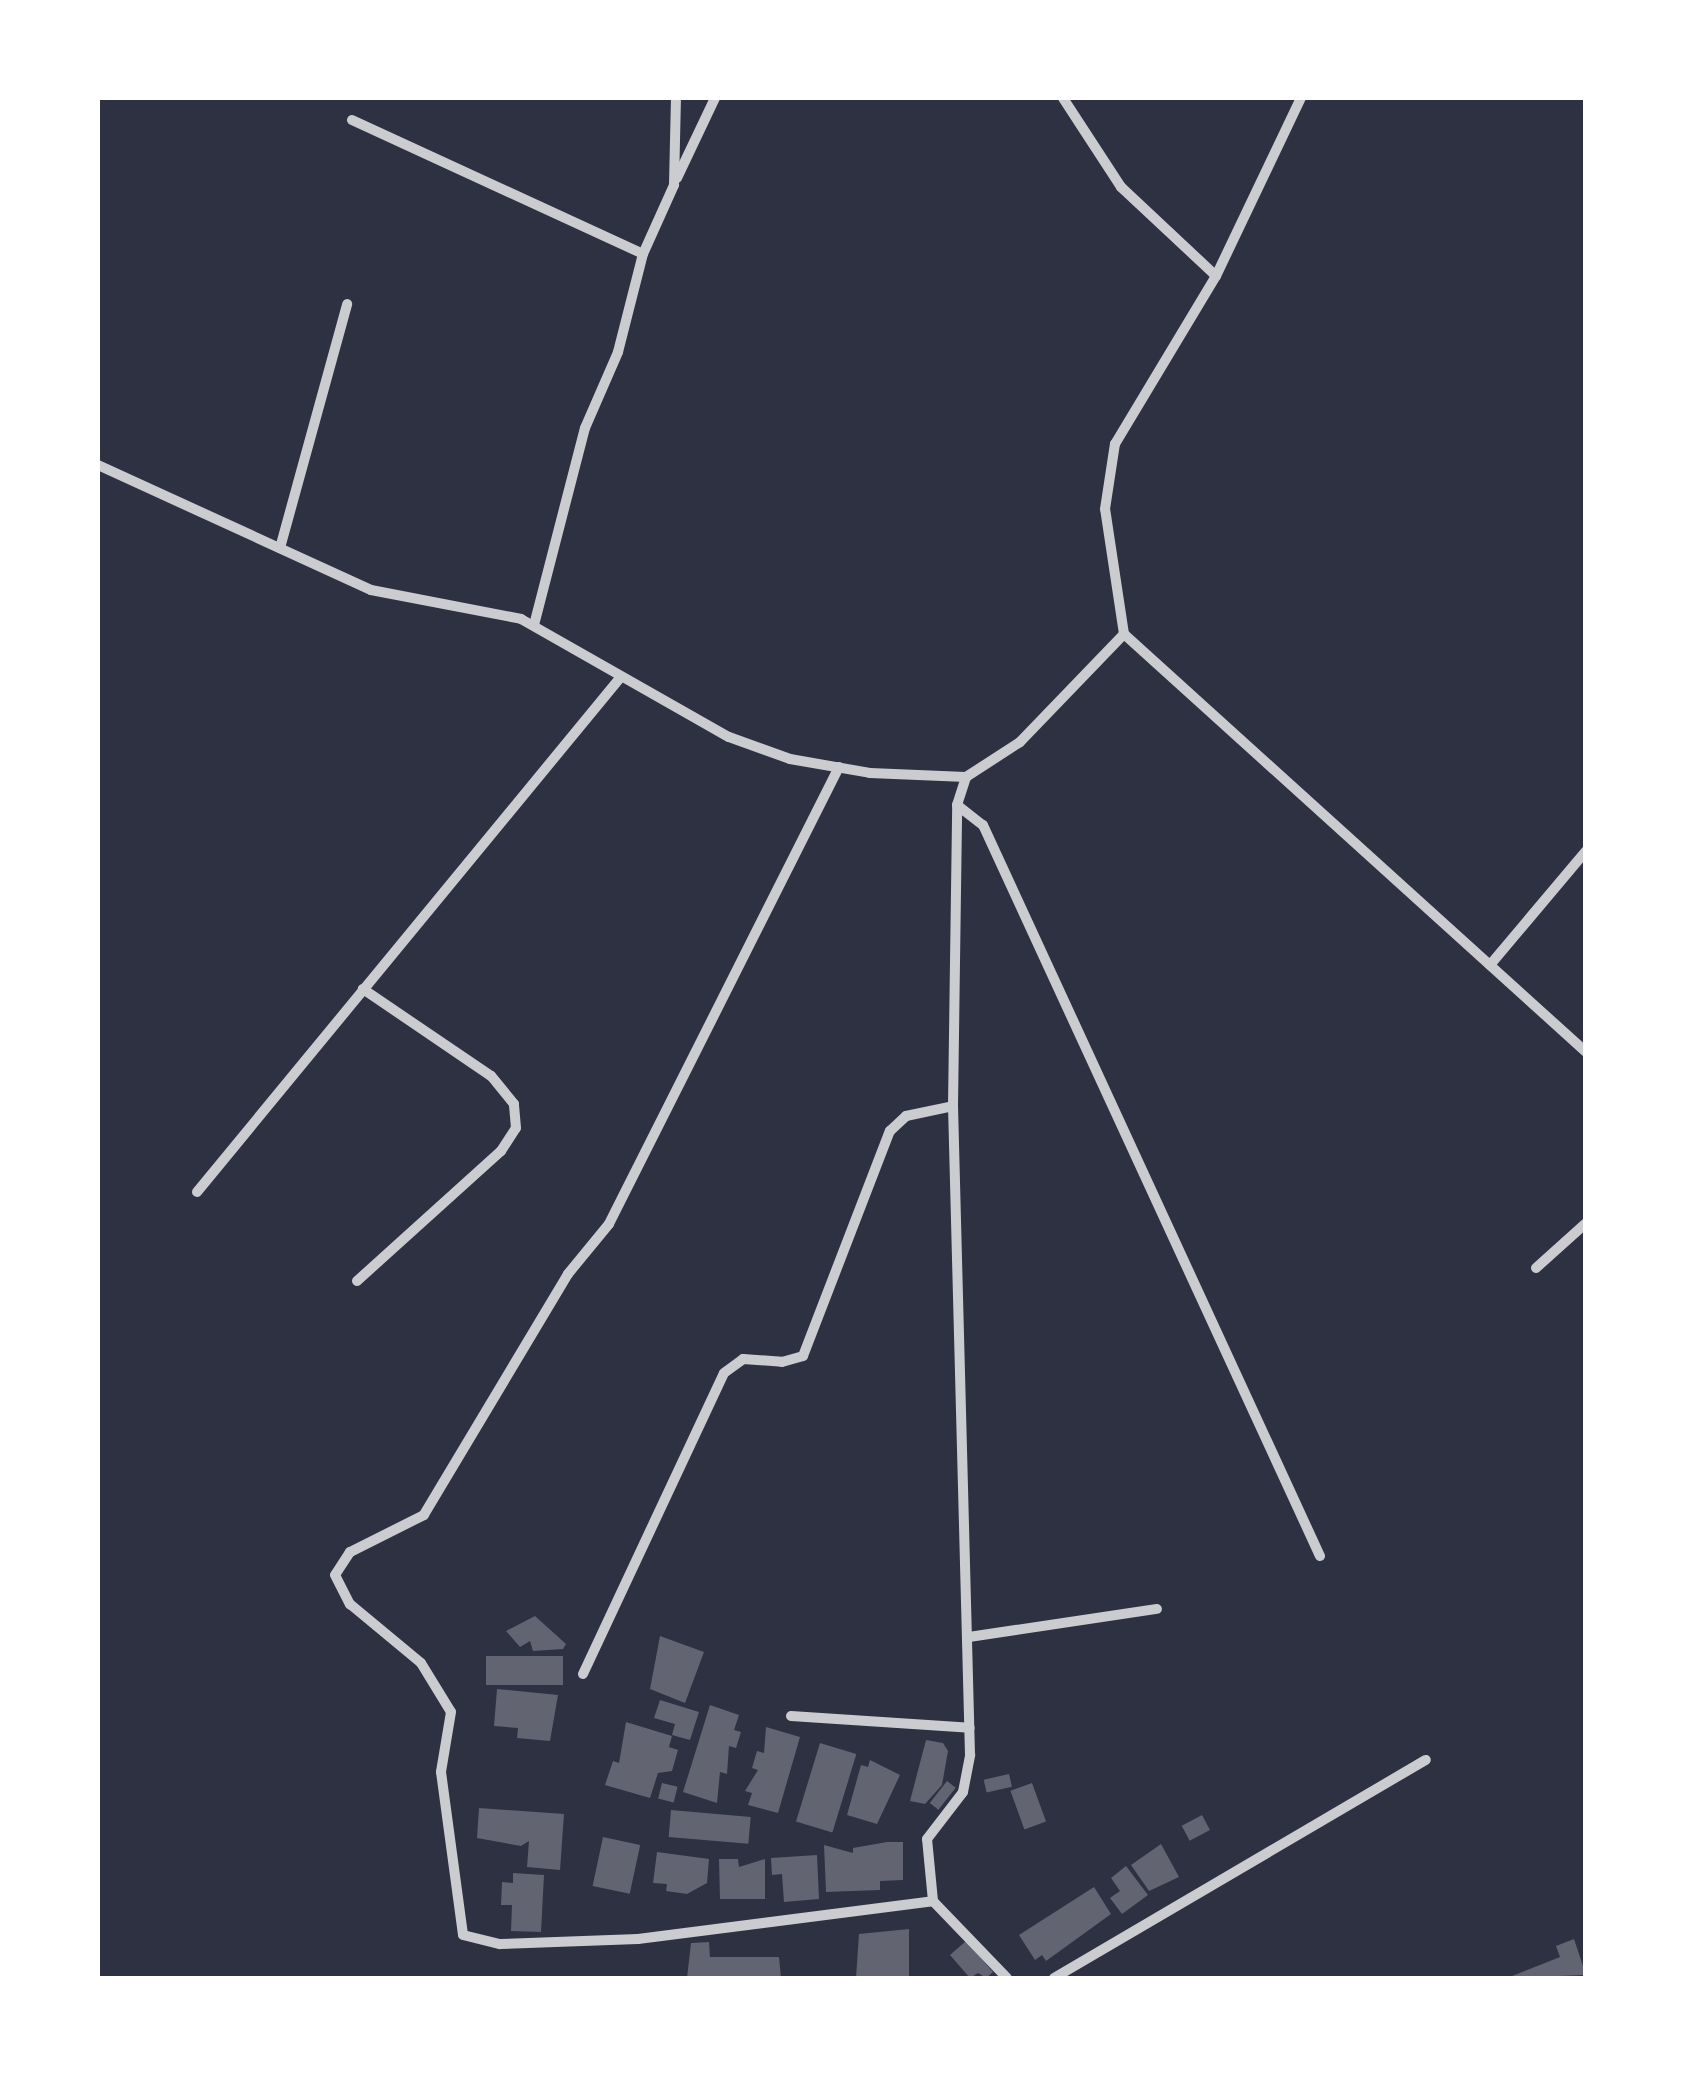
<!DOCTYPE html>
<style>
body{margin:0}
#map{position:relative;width:1683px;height:2076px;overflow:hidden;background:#2d3142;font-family:Inter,sans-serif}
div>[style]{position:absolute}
.building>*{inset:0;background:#626471;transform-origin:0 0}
.minor>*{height:10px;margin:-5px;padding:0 5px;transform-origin:5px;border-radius:5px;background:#caccd0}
span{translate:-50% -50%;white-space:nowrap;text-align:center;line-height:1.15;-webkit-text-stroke:10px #fff;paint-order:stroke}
.frame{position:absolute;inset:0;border:100px solid #fff;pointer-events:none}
</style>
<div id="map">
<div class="building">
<i style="clip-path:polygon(535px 1616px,566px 1644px,563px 1649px,533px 1651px,530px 1641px,520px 1647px,506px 1631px)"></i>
<i style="clip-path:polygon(660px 1636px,704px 1652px,685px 1703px,650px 1689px)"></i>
<i style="left:486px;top:1656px;width:77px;height:29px"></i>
<i style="clip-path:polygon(497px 1689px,558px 1695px,550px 1741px,517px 1738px,518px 1728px,494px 1726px)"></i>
<i style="clip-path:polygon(660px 1700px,699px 1712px,690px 1740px,672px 1735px,675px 1724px,654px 1718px)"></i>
<i style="clip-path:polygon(710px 1705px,739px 1715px,734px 1730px,741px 1732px,736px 1748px,729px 1746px,727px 1774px,720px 1772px,717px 1803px,683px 1792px)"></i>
<i style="clip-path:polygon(626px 1722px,672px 1736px,669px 1747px,678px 1750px,672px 1771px,658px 1773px,650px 1798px,605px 1785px,613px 1761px,619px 1763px)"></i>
<i style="clip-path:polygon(766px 1727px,800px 1737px,778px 1813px,748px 1805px,752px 1793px,745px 1791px,758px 1770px,752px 1768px,757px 1751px,764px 1753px)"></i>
<i style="clip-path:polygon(926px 1740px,943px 1743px,948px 1751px,942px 1785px,925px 1804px,910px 1801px)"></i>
<i style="left:820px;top:1743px;width:38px;height:82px;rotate:17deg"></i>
<i style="clip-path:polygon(870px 1760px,900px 1775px,877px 1824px,847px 1815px,861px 1765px,868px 1767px)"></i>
<i style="left:1009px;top:1774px;width:13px;height:26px;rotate:77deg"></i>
<i style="left:947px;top:1781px;width:11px;height:28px;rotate:38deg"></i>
<i style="left:662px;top:1783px;width:16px;height:16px;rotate:14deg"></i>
<i style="left:1032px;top:1783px;width:41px;height:23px;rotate:70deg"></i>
<i style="clip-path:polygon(479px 1808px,564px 1814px,560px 1870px,527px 1867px,529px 1841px,521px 1846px,477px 1838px)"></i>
<i style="left:671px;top:1810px;width:80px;height:27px;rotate:5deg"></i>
<i style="left:1202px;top:1815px;width:17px;height:23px;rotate:62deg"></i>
<i style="left:603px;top:1837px;width:38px;height:50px;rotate:12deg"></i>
<i style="clip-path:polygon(887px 1842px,903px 1842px,903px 1880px,880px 1881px,880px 1890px,826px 1892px,824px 1845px,853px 1853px,853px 1848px)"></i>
<i style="clip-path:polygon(1161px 1844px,1179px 1877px,1149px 1891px,1131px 1865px)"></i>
<i style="clip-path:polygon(657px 1852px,709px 1859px,707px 1883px,687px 1894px,666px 1891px,667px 1884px,653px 1883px)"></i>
<i style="clip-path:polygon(817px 1855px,819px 1899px,784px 1902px,782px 1874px,772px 1875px,771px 1858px)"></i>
<i style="clip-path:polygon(719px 1859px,738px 1859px,739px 1867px,765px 1859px,765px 1899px,720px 1899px)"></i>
<i style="clip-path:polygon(1126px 1866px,1148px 1895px,1122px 1914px,1110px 1898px,1120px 1891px,1111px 1878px)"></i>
<i style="clip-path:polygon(513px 1873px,544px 1875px,541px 1932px,511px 1931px,512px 1905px,501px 1905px,502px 1882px,513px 1883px)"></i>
<i style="clip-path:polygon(1094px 1887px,1111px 1914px,1046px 1961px,1042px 1955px,1035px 1960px,1019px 1935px)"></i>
<i style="clip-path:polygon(909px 1929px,909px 1976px,856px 1978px,859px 1934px)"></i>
<i style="clip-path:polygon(1574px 1939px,1586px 1975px,1507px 1978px,1560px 1957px,1556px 1946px)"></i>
<i style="clip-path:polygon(966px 1941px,993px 1972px,986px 1978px,978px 1973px,970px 1978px,950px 1955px)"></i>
<i style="clip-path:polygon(709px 1942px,710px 1957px,779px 1957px,781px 1978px,687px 1978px,691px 1943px)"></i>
</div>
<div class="minor">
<i style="left:1063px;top:98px;width:106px;rotate:56.9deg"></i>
<i style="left:1121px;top:187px;width:130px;rotate:43.1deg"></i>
<i style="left:352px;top:120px;width:320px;rotate:24.7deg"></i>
<i style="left:677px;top:178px;width:89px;rotate:-64.6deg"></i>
<i style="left:98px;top:465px;width:300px;rotate:24.6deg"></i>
<i style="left:371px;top:590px;width:153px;rotate:10.9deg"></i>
<i style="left:521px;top:619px;width:239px;rotate:29.6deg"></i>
<i style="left:729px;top:737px;width:65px;rotate:19.8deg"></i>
<i style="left:790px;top:759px;width:81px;rotate:9.9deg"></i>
<i style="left:870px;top:773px;width:96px;rotate:2.4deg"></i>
<i style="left:280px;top:548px;width:253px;rotate:-74.6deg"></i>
<i style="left:534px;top:625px;width:203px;rotate:-75.5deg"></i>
<i style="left:585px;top:428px;width:83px;rotate:-66.5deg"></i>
<i style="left:618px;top:352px;width:101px;rotate:-75.7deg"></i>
<i style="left:643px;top:254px;width:76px;rotate:-65.8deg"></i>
<i style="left:674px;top:185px;width:87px;rotate:-88.7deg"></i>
<i style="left:1124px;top:634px;width:623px;rotate:42.14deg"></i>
<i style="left:839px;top:767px;width:512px;rotate:116.72deg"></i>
<i style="left:609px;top:1224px;width:65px;rotate:129.4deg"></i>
<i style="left:568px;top:1274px;width:281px;rotate:120.9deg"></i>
<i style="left:424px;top:1515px;width:83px;rotate:153.4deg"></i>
<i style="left:350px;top:1552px;width:27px;rotate:123deg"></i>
<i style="left:335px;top:1575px;width:33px;rotate:63deg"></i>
<i style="left:350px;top:1604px;width:92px;rotate:39.7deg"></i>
<i style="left:421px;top:1663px;width:57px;rotate:58.5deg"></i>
<i style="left:451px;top:1712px;width:61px;rotate:99.5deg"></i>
<i style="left:441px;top:1772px;width:164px;rotate:82.3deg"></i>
<i style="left:463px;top:1935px;width:38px;rotate:14deg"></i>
<i style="left:500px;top:1944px;width:138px;rotate:-2.1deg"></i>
<i style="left:638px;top:1939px;width:297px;rotate:-7.3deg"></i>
<i style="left:957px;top:805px;width:33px;rotate:38deg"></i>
<i style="left:983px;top:825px;width:805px;rotate:65.25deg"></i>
<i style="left:1490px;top:965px;width:149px;rotate:-49.9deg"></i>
<i style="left:197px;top:1192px;width:666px;rotate:-50.55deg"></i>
<i style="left:1536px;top:1268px;width:67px;rotate:-42deg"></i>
<i style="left:357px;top:1281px;width:194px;rotate:-42.1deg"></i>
<i style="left:501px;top:1151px;width:27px;rotate:-57deg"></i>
<i style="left:516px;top:1128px;width:24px;rotate:-95deg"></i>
<i style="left:514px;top:1104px;width:36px;rotate:-129deg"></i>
<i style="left:491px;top:1076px;width:155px;rotate:-145.8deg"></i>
<i style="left:969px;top:1637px;width:190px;rotate:-8.5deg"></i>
<i style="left:583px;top:1674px;width:332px;rotate:-64.9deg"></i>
<i style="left:724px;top:1373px;width:24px;rotate:-36deg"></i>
<i style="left:743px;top:1359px;width:39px;rotate:4deg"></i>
<i style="left:782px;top:1362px;width:22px;rotate:-16deg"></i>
<i style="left:803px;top:1356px;width:241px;rotate:-68.9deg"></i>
<i style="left:890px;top:1131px;width:22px;rotate:-43deg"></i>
<i style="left:906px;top:1116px;width:48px;rotate:-12deg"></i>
<i style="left:791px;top:1716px;width:179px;rotate:3.8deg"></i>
<i style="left:1007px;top:1978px;width:107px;rotate:-133.9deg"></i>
<i style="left:933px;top:1901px;width:62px;rotate:-95.5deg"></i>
<i style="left:927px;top:1839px;width:59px;rotate:-52.5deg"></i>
<i style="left:963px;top:1792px;width:38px;rotate:-79deg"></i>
<i style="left:970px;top:1755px;width:649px;rotate:-91.5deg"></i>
<i style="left:953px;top:1106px;width:301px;rotate:-89.2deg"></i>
<i style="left:957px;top:805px;width:29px;rotate:-72deg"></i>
<i style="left:966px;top:777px;width:64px;rotate:-32.9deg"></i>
<i style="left:1020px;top:742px;width:150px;rotate:-46.1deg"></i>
<i style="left:1124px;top:634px;width:126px;rotate:-98.6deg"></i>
<i style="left:1105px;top:509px;width:66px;rotate:-81.3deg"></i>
<i style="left:1115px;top:444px;width:196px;rotate:-59deg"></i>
<i style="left:1216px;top:276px;width:197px;rotate:-64.5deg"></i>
<i style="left:1054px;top:1978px;width:431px;rotate:-30.4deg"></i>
</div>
<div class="frame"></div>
</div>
